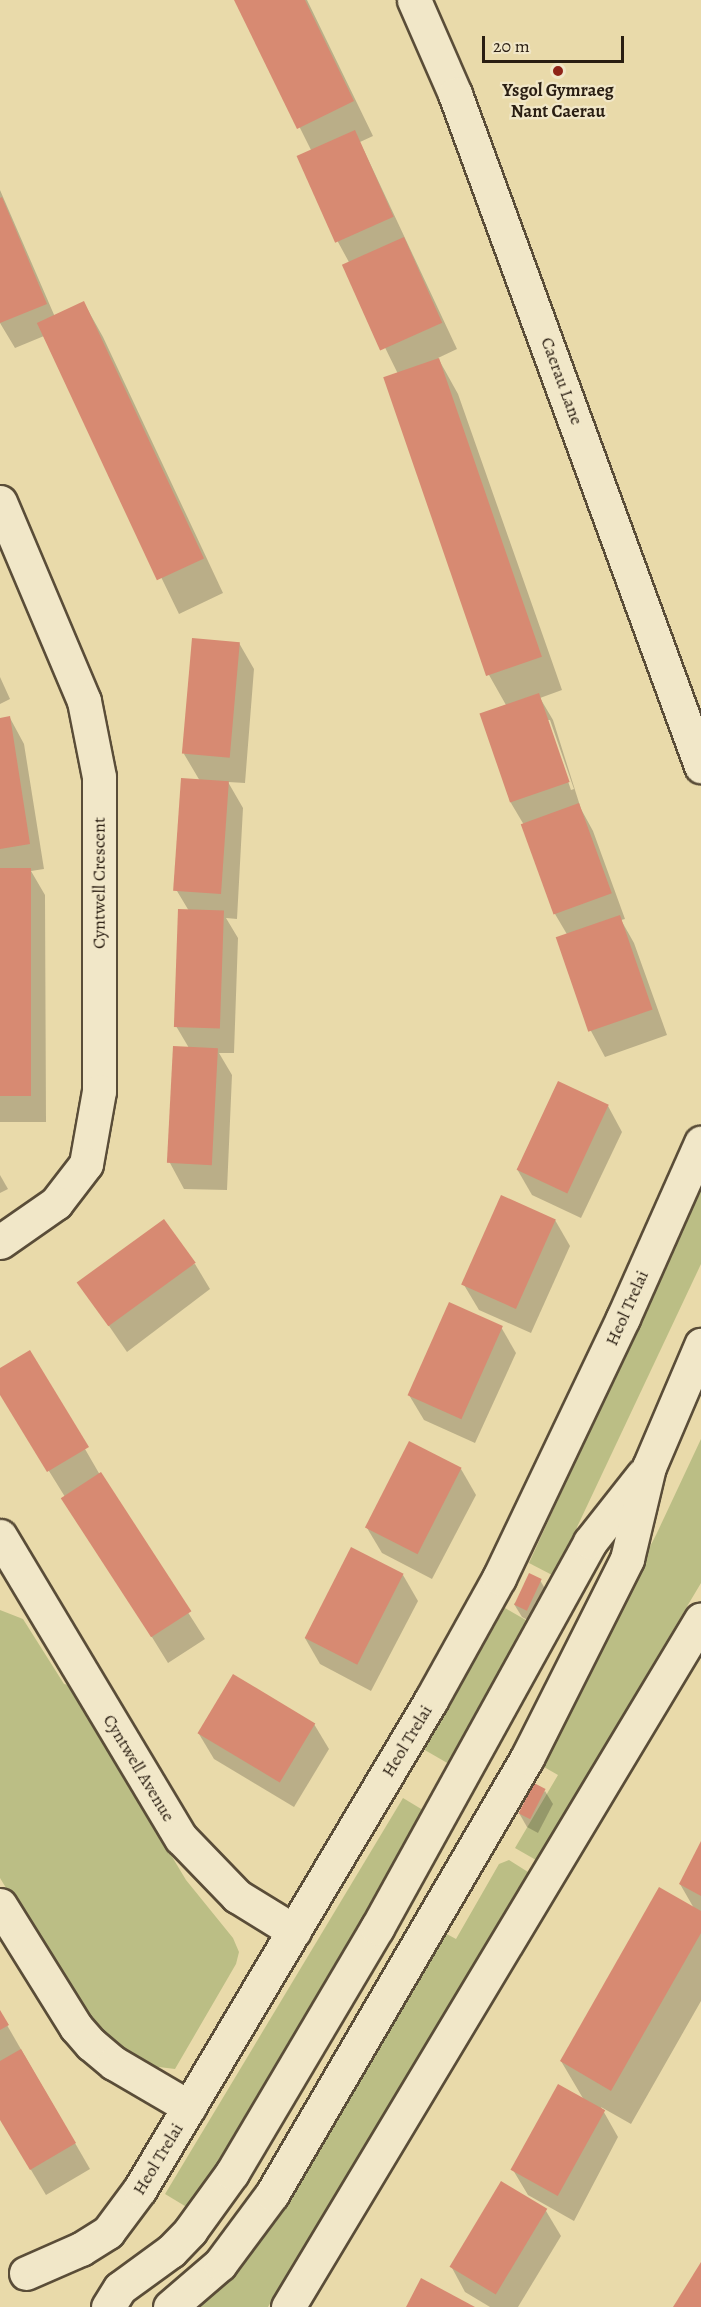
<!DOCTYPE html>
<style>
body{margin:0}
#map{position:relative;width:701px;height:2307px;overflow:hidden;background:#e9daaa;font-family:Alegreya,serif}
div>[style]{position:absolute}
.green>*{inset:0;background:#bbbe85;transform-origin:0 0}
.shadow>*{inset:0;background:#0003}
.building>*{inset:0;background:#d78a72;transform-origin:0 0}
.roads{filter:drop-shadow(2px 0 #5a4d38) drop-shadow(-2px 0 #5a4d38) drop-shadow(0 2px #5a4d38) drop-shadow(0 -2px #5a4d38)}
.minor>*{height:33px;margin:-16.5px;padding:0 16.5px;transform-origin:16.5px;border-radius:16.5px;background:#f1e7c8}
.dots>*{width:16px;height:16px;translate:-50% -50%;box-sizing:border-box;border:3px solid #f1e7c8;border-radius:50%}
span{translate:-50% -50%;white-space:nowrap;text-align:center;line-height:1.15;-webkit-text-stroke:4.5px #f1e7c8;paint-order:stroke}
.poi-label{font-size:18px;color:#2a1e12;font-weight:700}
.street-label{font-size:18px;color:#2a1e12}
.scale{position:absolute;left:482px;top:36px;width:142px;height:27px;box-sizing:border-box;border:3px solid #2a1e12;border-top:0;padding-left:8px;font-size:18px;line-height:21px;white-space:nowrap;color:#2a1e12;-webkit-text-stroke:4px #f1e7c8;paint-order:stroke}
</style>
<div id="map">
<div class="green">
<i style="clip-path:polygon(701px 1187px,701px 1264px,554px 1576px,529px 1563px)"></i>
<i style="clip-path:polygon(701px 1439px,701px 1583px,536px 1860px,515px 1848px,558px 1775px,537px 1763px,656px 1535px)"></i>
<i style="left:505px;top:1608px;width:30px;height:163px;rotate:30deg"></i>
<i style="clip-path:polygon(0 1610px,23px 1619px,64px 1684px,69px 1685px,186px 1880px,233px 1938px,239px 1952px,236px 1964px,175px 2069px,143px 2065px,87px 2021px,0 1878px)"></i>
<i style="left:403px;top:1798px;width:29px;height:462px;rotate:31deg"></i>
<i style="clip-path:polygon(509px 1860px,528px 1872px,268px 2307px,201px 2307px,198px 2303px,443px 1932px,456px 1939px,499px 1864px)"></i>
</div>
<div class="shadow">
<i style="clip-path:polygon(evenodd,236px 0,307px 0,373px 136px,360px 142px,457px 349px,438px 358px,458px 394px,562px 690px,540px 698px,553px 720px,581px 809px,593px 831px,625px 919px,621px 920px,634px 943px,667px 1035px,605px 1057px,591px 1031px,568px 936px,555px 914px,524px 825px,511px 803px,481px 714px,506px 705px,489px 675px,398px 374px,345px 266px,350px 264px,338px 242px,312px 152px,236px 0,547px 720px,550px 720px,574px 789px,571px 790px,547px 720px)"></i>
<i style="clip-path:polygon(0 190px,55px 317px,84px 303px,103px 337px,223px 593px,179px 614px,44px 336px,15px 348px,0 323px)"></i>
<i style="clip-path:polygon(239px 643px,254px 669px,245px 783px,228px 782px,243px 808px,237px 919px,226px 918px,238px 938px,234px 1053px,219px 1053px,232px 1075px,227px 1190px,184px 1189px,170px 1163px,189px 1048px,176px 1026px,189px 911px,177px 891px,200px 781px,184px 754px)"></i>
<i style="clip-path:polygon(0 677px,10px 699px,0 704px)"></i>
<i style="clip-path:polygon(10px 718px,24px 744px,44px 869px,31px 871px,45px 895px,46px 1122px,0 1122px,0 720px)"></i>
<i style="clip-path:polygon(608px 1106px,622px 1132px,581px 1218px,532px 1195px,517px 1169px)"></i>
<i style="clip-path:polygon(0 1175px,8px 1189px,0 1193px)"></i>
<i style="clip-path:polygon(555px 1220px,570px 1246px,531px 1333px,479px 1310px,464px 1285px)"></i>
<i style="clip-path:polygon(195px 1264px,210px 1289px,127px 1352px,80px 1284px)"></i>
<i style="clip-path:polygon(501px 1327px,516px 1353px,475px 1443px,424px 1420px,409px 1395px)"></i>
<i style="clip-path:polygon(29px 1352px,100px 1475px,205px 1639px,168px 1663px,0 1392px,0 1370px)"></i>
<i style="clip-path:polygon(461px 1469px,476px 1495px,432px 1579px,382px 1553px,367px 1528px)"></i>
<i style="clip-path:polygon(403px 1575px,418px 1601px,371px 1691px,320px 1664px,305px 1638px)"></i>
<i style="clip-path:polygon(540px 1580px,548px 1594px,533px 1623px,522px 1617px,514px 1604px)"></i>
<i style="clip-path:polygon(314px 1724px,329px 1749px,294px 1807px,214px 1759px,199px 1734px)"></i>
<i style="clip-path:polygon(545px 1791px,553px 1804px,538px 1833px,527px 1827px,519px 1813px)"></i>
<i style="clip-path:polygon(701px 1845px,701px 2001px,631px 2124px,601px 2107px,618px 2137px,574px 2221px,528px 2195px,513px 2170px,584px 2100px,561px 2061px,695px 1910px,680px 1884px)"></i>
<i style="clip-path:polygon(0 2013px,90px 2169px,46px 2195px,0 2118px)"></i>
<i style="clip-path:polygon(502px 2183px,546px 2211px,561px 2236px,518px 2307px,490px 2307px,465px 2292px,451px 2266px)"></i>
</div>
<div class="building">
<i style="clip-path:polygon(234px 0,305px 0,354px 101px,297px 129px)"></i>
<i style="left:355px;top:130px;width:95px;height:64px;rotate:66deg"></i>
<i style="clip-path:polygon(2px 197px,47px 304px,0 323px,0 198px)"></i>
<i style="left:404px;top:237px;width:94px;height:68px;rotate:66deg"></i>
<i style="left:84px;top:301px;width:284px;height:52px;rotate:65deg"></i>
<i style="left:439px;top:358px;width:316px;height:59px;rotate:71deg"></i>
<i style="left:192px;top:638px;width:48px;height:116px;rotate:5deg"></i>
<i style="left:539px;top:693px;width:94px;height:63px;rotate:71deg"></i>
<i style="clip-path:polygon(10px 716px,30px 844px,0 849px,0 718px)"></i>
<i style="left:181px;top:778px;width:48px;height:113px;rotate:4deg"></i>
<i style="left:579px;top:803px;width:96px;height:62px;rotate:70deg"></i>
<i style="left:0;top:868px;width:31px;height:228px"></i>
<i style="left:178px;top:909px;width:46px;height:118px;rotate:2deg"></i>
<i style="left:620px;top:915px;width:100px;height:68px;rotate:71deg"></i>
<i style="left:173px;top:1046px;width:45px;height:117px;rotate:3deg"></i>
<i style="left:558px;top:1081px;width:56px;height:98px;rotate:25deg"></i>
<i style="left:501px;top:1195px;width:60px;height:98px;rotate:24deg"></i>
<i style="left:164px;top:1219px;width:54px;height:108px;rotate:54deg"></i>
<i style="left:449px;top:1302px;width:59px;height:102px;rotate:24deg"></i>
<i style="clip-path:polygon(30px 1350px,89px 1447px,47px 1472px,0 1395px,0 1368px)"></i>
<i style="left:409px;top:1441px;width:59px;height:97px;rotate:27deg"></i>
<i style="left:101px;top:1472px;width:166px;height:48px;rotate:57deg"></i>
<i style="left:351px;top:1547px;width:59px;height:102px;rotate:27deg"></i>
<i style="left:529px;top:1573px;width:14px;height:35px;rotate:25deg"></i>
<i style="left:233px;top:1674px;width:96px;height:69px;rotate:31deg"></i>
<i style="left:534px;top:1783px;width:13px;height:34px;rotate:27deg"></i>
<i style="clip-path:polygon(701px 1841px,701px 1896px,679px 1884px)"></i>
<i style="clip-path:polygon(659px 1887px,701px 1911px,701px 1933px,611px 2091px,560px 2061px)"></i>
<i style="clip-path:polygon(0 2010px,9px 2025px,0 2030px)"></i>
<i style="clip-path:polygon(21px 2049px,76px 2143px,30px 2170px,0 2120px,0 2061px)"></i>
<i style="left:558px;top:2084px;width:54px;height:98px;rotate:29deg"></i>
<i style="left:501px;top:2181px;width:54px;height:100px;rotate:31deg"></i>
<i style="clip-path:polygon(701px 2262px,701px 2307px,673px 2307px)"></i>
<i style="clip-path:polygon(421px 2278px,475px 2307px,406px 2307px)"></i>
</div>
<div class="roads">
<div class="minor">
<i style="left:414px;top:0;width:103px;rotate:66.4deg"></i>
<i style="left:455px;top:94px;width:716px;rotate:69.89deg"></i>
<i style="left:0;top:502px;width:216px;rotate:67.1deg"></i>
<i style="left:84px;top:701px;width:77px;rotate:78.8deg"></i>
<i style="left:99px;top:777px;width:314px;rotate:90deg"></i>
<i style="left:99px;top:1091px;width:74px;rotate:100.1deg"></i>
<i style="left:86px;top:1164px;width:49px;rotate:127.6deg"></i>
<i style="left:56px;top:1203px;width:68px;rotate:145.1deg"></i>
<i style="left:0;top:1536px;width:352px;rotate:59.1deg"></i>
<i style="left:181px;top:1838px;width:81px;rotate:46deg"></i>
<i style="left:237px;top:1896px;width:67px;rotate:31.6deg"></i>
<i style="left:0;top:1905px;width:144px;rotate:58.1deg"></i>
<i style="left:76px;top:2027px;width:23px;rotate:49deg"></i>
<i style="left:91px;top:2044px;width:30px;rotate:40deg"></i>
<i style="left:114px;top:2063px;width:87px;rotate:30.4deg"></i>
<i style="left:26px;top:2273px;width:60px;rotate:-23.6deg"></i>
<i style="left:81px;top:2249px;width:32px;rotate:-32deg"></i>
<i style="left:108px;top:2232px;width:54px;rotate:-53.3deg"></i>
<i style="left:140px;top:2189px;width:569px;rotate:-59.24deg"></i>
<i style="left:431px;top:1700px;width:140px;rotate:-60.9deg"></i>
<i style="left:499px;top:1578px;width:288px;rotate:-64.5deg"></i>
<i style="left:623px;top:1318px;width:192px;rotate:-66deg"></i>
<i style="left:108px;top:2307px;width:22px;rotate:-58deg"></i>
<i style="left:120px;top:2288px;width:63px;rotate:-36deg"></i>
<i style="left:171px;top:2251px;width:28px;rotate:-46deg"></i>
<i style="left:190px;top:2231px;width:72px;rotate:-54.1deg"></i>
<i style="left:232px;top:2173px;width:285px;rotate:-59.4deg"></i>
<i style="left:377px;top:1928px;width:441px;rotate:-61.1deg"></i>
<i style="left:590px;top:1542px;width:85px;rotate:-51.7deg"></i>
<i style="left:170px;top:2307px;width:66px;rotate:-40.7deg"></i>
<i style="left:220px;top:2264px;width:87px;rotate:-53.4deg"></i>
<i style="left:272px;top:2194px;width:505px;rotate:-59.68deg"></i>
<i style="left:527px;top:1758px;width:223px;rotate:-63.3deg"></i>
<i style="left:627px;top:1559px;width:95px;rotate:-76.6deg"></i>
<i style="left:649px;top:1467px;width:133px;rotate:-66.9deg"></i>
<i style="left:288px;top:2307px;width:802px;rotate:-59.02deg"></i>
</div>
</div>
<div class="dots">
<i style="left:558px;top:71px;background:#8f2418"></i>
</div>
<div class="poi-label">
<span style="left:558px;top:101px">Ysgol Gymraeg<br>Nant Caerau</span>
</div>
<div class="street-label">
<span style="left:562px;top:381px;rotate:70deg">Caerau Lane</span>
<span style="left:99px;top:883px;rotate:-90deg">Cyntwell Crescent</span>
<span style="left:627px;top:1308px;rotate:-66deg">Heol Trelai</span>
<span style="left:407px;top:1741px;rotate:-59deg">Heol Trelai</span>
<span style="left:139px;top:1768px;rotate:59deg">Cyntwell Avenue</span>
<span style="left:158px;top:2159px;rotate:-59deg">Heol Trelai</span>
</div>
<div class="scale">20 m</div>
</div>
